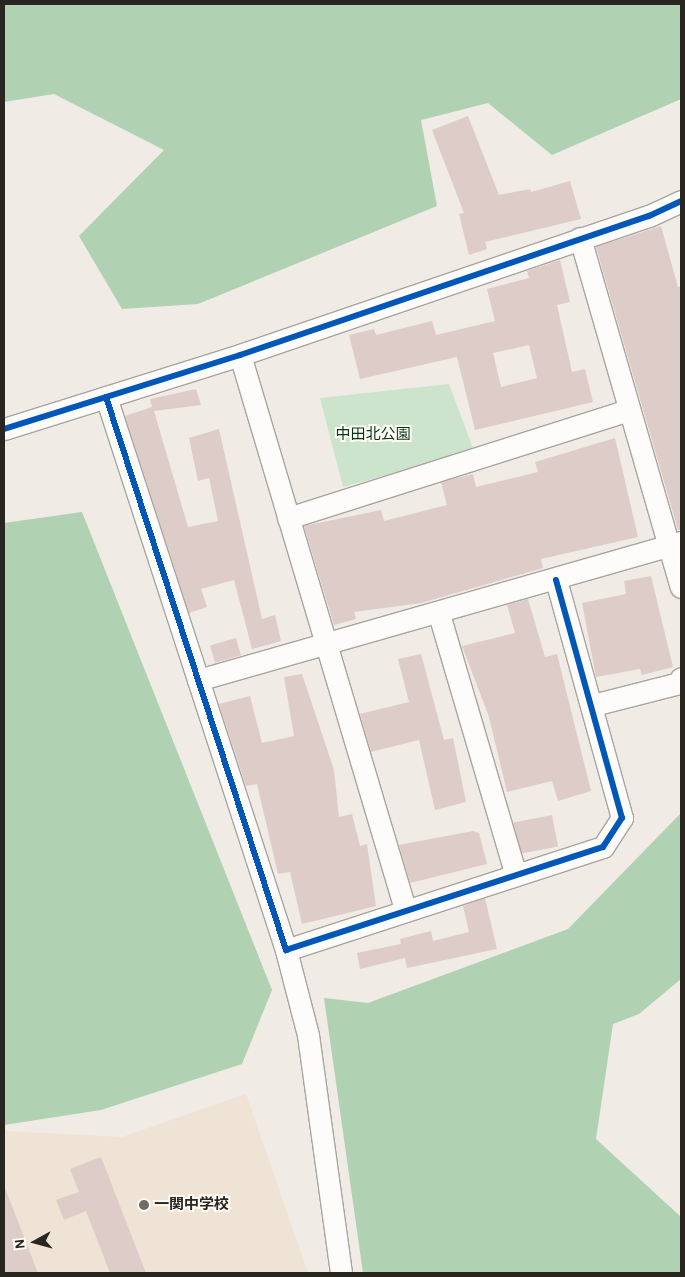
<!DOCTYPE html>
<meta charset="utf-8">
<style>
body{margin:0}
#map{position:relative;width:685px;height:1277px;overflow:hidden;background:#f0ebe4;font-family:"Alegreya Sans","Noto Sans JP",sans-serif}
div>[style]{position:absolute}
.built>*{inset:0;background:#eee3d4}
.green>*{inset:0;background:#cce4cc}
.forest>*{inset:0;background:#b0d1b2}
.building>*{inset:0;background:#deccc8;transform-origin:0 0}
.roads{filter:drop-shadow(1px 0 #a8a59f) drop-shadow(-1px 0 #a8a59f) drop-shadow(0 1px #a8a59f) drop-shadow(0 -1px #a8a59f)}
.minor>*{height:21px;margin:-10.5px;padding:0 10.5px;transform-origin:10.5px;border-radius:10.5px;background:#fdfcfb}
.cycleway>*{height:6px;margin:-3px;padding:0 3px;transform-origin:3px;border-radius:3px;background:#0057b8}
.dots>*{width:14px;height:14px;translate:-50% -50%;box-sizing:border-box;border:2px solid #fefaf4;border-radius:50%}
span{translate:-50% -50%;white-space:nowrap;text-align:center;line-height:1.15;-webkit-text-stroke:4px #fefaf4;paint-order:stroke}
.park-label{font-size:15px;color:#033617}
.poi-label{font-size:15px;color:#292620;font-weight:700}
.left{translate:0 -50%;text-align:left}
.frame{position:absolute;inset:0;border:5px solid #292620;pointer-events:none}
.north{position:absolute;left:10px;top:1217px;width:50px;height:50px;-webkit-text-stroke:4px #fefaf4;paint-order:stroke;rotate:263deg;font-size:14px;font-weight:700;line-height:20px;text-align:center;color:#292620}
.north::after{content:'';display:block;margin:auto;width:18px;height:22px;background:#292620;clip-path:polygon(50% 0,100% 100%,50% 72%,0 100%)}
</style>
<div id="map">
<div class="built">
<i style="clip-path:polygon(246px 1094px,308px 1273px,4px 1273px,4px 1131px,122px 1137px)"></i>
</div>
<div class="green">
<i style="clip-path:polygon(449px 384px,474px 451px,343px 487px,320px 398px)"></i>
</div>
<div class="forest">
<i style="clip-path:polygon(4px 4px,681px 4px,681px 99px,552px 155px,488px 103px,421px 120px,437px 206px,198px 304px,122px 309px,79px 236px,164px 150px,54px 94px,4px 102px)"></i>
<i style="clip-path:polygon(82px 512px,272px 990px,242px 1064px,101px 1110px,4px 1125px,4px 523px)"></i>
<i style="clip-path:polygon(681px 813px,681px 979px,639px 1014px,613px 1024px,596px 1139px,681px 1217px,681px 1273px,363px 1273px,324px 998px,368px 1003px,568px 929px)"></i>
</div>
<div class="building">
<i style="clip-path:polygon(468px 116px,499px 195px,530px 189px,531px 192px,570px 181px,581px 219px,485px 242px,487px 249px,469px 255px,459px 214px,464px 213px,432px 130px)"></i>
<i style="clip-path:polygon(661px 226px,678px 287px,681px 286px,681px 530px,678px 530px,596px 247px)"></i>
<i style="clip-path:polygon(evenodd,560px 260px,570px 302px,557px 305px,572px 372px,585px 369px,593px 402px,475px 430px,457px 357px,360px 379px,349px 335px,374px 329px,376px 335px,432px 321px,436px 335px,495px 321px,487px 289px,529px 278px,527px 271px,560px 260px,529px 345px,537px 378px,501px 387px,493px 353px,529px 345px)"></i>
<i style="clip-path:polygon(196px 389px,201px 405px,154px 411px,188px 527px,218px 521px,209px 478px,198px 481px,189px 438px,219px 429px,262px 619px,275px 615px,281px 641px,252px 649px,234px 580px,201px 589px,207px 607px,189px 613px,125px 416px,152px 407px,150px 399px)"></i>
<i style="clip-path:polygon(615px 438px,638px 537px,541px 559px,543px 568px,421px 603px,354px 612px,356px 619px,334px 625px,304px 526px,381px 510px,384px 521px,447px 505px,441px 482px,473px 474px,476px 487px,538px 472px,535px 462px)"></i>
<i style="clip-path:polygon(651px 576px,673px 667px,642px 675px,640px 669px,596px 677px,582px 603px,626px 594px,624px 581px)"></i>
<i style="clip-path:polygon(528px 599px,545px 657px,557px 654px,591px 791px,558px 801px,552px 781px,507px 792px,489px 717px,462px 646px,515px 633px,507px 605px)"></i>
<i style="left:236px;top:638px;width:18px;height:27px;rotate:74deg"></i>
<i style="clip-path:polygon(421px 654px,444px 740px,453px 738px,466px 802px,435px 810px,419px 740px,371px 752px,360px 714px,409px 702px,398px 659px)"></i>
<i style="clip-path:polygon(302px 674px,334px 770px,339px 817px,352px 814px,360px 846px,367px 844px,376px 906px,302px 924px,290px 872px,278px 874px,257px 784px,246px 786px,219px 704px,250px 696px,262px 743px,294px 736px,284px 677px)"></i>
<i style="left:552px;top:815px;width:32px;height:39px;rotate:79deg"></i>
<i style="clip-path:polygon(473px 831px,479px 833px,487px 864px,410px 883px,399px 845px)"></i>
<i style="clip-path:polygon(485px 898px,497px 949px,407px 968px,405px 958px,360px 969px,357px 953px,401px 944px,400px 939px,431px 931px,433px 941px,469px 932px,463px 906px)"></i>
<i style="clip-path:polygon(101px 1157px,146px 1273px,110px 1273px,86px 1211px,64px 1220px,56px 1200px,79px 1192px,70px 1169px)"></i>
<i style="clip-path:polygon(4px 1188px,5px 1188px,38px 1273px,4px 1273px)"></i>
</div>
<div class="roads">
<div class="minor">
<i style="left:580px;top:238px;width:363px;rotate:73.9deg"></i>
<i style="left:240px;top:355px;width:578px;rotate:73.41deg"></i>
<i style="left:106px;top:397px;width:582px;rotate:71.97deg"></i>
<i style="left:286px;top:950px;width:333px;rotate:-18deg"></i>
<i style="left:603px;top:847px;width:35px;rotate:-57deg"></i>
<i style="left:622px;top:818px;width:247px;rotate:-105.5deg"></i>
<i style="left:4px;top:429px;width:247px;rotate:-17.4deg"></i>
<i style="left:240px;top:355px;width:432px;rotate:-18.8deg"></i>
<i style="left:649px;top:216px;width:35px;rotate:-25deg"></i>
<i style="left:288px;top:518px;width:357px;rotate:-17.6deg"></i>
<i style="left:439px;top:614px;width:272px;rotate:73.6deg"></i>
<i style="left:198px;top:680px;width:502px;rotate:-15.95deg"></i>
<i style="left:593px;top:705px;width:89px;rotate:-14.3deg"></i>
<i style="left:679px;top:683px;width:5px;rotate:-68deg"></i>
<i style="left:286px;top:950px;width:88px;rotate:75.5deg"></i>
<i style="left:308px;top:1035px;width:240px;rotate:82.1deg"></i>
</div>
</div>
<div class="cycleway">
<i style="left:106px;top:397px;width:582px;rotate:71.97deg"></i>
<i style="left:286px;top:950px;width:333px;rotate:-18deg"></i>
<i style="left:603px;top:847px;width:35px;rotate:-57deg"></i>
<i style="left:622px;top:818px;width:247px;rotate:-105.5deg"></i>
<i style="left:4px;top:429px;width:247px;rotate:-17.4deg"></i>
<i style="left:240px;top:355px;width:432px;rotate:-18.8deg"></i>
<i style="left:649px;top:216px;width:35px;rotate:-25deg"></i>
</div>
<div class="dots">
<i style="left:144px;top:1205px;background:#6f6b65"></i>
</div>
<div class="park-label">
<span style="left:373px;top:435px">中田北公園</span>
</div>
<div class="poi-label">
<span class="left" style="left:154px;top:1205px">一関中学校</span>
</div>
<div class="frame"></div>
<div class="north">N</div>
</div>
